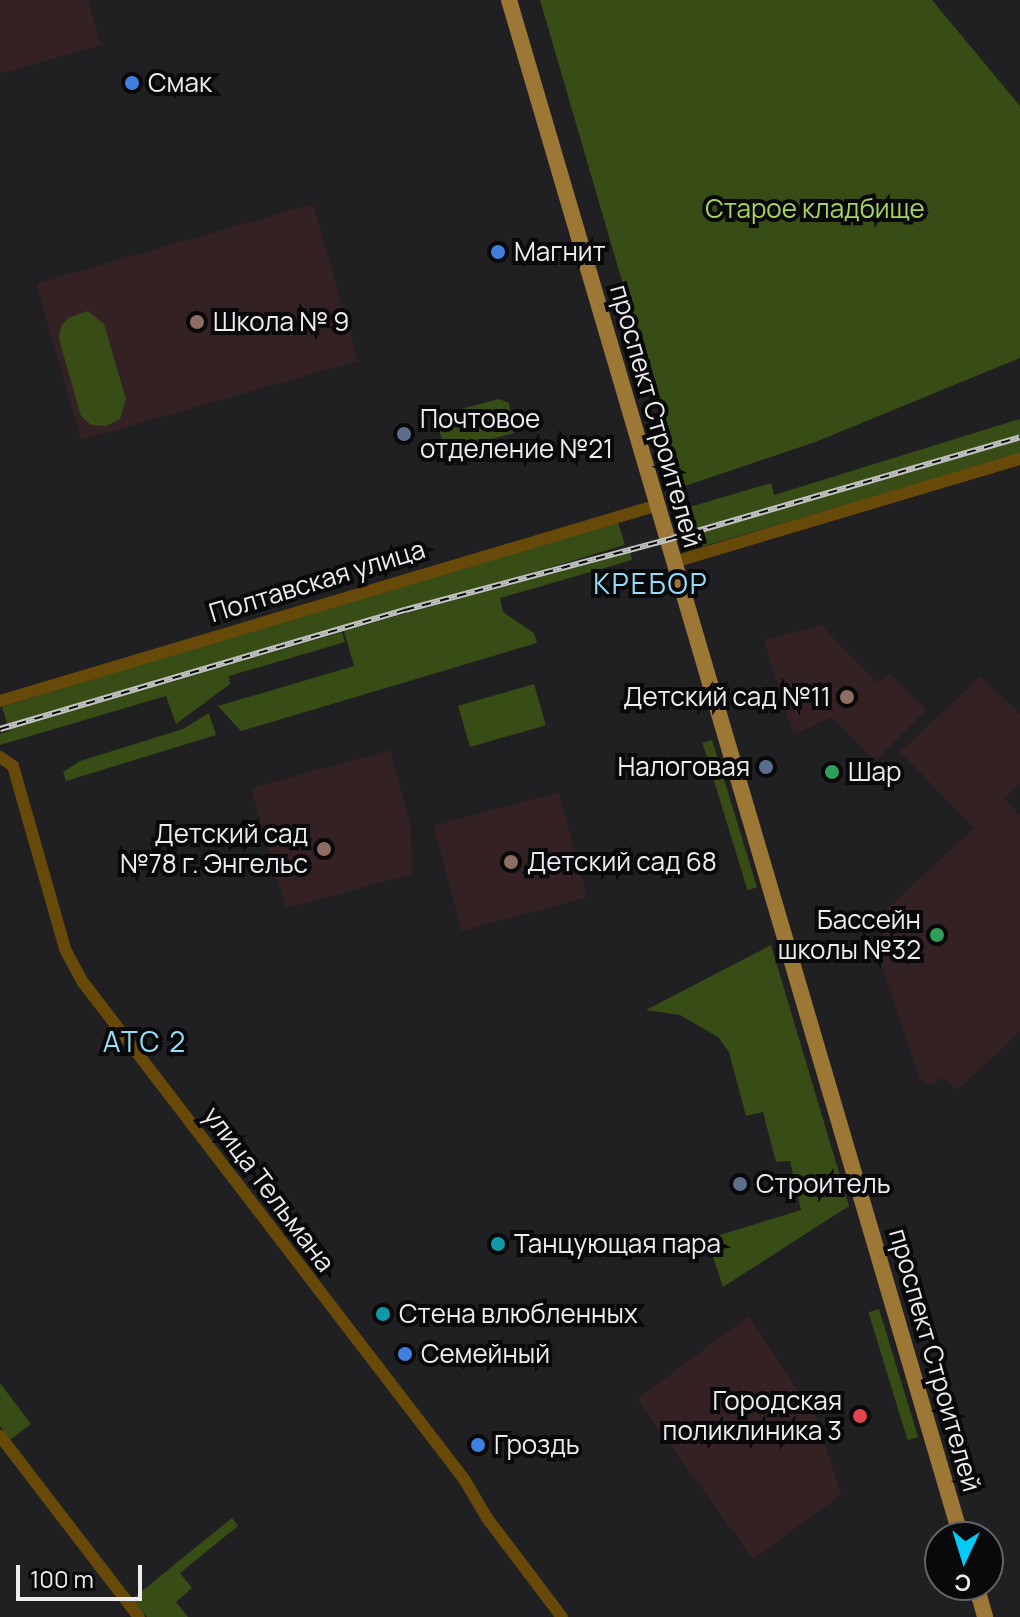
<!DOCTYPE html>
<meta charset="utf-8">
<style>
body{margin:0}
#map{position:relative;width:1020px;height:1617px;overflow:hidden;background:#201f22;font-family:Manrope,sans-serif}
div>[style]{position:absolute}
.education>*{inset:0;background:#342124;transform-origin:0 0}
.green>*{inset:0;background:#384c16;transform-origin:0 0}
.minor>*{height:12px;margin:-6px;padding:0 6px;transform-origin:6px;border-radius:6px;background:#674909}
.major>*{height:16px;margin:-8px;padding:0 8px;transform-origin:8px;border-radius:8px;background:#9c7735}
.rail>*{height:6px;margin-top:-3px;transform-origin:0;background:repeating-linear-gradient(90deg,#09090b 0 9px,#c3c3c5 0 18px);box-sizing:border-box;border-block:2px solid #c3c3c5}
.dots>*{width:22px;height:22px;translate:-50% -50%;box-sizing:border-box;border:4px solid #09090b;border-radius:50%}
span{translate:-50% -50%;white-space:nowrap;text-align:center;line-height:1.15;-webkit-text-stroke:8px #09090b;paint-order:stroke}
.poi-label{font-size:26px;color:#ededef}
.left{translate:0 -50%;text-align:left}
.right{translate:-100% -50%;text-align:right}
.park-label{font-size:26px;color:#a6d45d}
.street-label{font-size:26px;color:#ededef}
.neighbourhood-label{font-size:28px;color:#96def8;letter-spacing:2px}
.north{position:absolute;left:924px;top:1521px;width:80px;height:80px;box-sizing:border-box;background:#09090b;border:2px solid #646466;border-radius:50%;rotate:184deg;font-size:22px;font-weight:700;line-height:32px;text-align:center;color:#ededef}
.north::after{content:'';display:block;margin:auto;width:28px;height:36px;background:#03cbf9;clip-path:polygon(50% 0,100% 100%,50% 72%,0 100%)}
.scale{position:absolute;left:16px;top:1565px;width:126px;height:36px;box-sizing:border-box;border:4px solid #ededef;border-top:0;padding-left:10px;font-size:24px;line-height:28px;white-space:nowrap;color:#ededef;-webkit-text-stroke:6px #09090b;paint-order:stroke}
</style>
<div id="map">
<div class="education">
<i style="clip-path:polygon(0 0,88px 0,101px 45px,0 74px)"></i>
<i style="left:313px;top:204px;width:163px;height:288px;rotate:74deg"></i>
<i style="clip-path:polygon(821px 625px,877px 683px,890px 674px,926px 710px,875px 761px,832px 717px,793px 735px,764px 640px)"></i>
<i style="clip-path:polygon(981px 676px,1020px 714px,1020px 784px,1004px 799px,1020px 815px,1020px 1031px,958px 1090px,942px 1078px,930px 1085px,920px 1079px,878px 957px,887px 909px,974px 828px,900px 752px)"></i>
<i style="clip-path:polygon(390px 750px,410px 822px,413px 874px,286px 908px,251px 788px)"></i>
<i style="left:559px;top:792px;width:109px;height:130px;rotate:75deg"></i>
<i style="clip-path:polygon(749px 1316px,817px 1419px,841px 1495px,753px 1559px,637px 1399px)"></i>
</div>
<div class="green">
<i style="clip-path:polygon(540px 0,932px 0,1020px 106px,1020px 358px,818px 441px,682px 487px)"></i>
<i style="clip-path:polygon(88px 311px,104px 324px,126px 399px,120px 419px,106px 426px,91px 425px,81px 416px,59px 339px,61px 326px,68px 318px)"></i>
<i style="clip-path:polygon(499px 399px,509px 403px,514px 433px,452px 450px,444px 448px,437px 422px,442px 414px)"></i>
<i style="clip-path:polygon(1020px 419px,1020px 454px,684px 552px,676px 528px,685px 525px,683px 509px,771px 483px,774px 495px)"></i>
<i style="left:617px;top:519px;width:27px;height:643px;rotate:73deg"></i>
<i style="clip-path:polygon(630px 550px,632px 560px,500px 598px,503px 612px,534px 633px,537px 643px,241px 731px,218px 706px,354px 666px,344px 631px)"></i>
<i style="clip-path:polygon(342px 632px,345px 642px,229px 676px,230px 684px,176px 724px,166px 696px,0 745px,0 734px)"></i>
<i style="left:534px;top:684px;width:43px;height:79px;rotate:74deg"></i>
<i style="clip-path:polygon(209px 713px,216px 735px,66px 781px,63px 772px,80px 761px,183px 729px)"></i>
<i style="left:712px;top:740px;width:154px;height:10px;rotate:73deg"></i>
<i style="clip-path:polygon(771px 945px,849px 1206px,723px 1287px,707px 1239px,801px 1210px,790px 1161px,776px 1162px,763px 1112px,746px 1116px,729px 1052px,718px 1037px,680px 1015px,646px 1010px)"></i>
<i style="left:879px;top:1309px;width:134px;height:11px;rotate:73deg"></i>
<i style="clip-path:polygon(0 1383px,31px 1424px,10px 1440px,0 1426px)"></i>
<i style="clip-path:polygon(232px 1518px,238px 1526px,180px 1573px,192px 1588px,176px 1602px,188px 1617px,147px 1617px,132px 1599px)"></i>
</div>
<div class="minor">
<i style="left:674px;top:562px;width:361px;rotate:-16.6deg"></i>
<i style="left:0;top:701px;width:676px;rotate:-16.59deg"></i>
<i style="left:0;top:757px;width:16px;rotate:35deg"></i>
<i style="left:13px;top:766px;width:190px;rotate:74.1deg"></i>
<i style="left:65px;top:949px;width:36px;rotate:62deg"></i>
<i style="left:82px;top:981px;width:628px;rotate:52.51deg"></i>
<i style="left:464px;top:1479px;width:45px;rotate:59.5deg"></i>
<i style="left:487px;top:1518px;width:124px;rotate:52.9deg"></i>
<i style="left:0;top:1436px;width:228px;rotate:52.5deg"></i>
</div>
<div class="major">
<i style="left:509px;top:0;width:1602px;rotate:73.61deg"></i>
<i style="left:976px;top:1585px;width:33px;rotate:74deg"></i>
</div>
<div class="rail">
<i style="left:0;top:729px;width:422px;rotate:-16.4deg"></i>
<i style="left:405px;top:610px;width:278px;rotate:-15deg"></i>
<i style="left:673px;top:538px;width:361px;rotate:-16.2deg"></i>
</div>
<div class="dots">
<i style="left:132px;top:83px;background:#3f7fe0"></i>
<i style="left:498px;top:252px;background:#3f7fe0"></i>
<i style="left:197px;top:322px;background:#8d6e63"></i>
<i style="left:404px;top:434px;background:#5c6f8a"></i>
<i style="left:847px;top:697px;background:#8d6e63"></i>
<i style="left:766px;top:767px;background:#5c6f8a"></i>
<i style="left:832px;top:772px;background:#2e9e5b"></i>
<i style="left:324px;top:849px;background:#8d6e63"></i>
<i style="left:511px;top:862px;background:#8d6e63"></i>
<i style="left:937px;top:935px;background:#2e9e5b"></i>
<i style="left:740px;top:1184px;background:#5c6f8a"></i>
<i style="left:498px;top:1244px;background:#0f9aa8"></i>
<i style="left:383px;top:1314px;background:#0f9aa8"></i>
<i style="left:405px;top:1354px;background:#3f7fe0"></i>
<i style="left:860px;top:1416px;background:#e0444e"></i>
<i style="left:478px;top:1445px;background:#3f7fe0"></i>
</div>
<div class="poi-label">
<span class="left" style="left:148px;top:83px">Смак</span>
<span class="left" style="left:514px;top:252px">Магнит</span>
<span class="left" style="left:213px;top:322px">Школа № 9</span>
<span class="left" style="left:420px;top:434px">Почтовое<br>отделение №21</span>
<span class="right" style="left:831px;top:697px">Детский сад №11</span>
<span class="right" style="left:750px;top:767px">Налоговая</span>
<span class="left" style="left:848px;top:772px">Шар</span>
<span class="right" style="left:308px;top:849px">Детский сад<br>№78 г. Энгельс</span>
<span class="left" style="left:527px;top:862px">Детский сад 68</span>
<span class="right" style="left:921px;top:935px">Бассейн<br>школы №32</span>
<span class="left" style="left:756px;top:1184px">Строитель</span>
<span class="left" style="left:514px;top:1244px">Танцующая пара</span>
<span class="left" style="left:399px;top:1314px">Стена влюбленных</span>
<span class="left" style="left:421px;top:1354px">Семейный</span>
<span class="right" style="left:842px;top:1416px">Городская<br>поликлиника 3</span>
<span class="left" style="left:494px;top:1445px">Гроздь</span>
</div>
<div class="park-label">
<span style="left:815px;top:209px">Старое кладбище</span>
</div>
<div class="street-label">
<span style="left:656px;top:416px;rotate:74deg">проспект Строителей</span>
<span style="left:317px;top:581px;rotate:-17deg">Полтавская улица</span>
<span style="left:269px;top:1189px;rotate:53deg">улица Тельмана</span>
<span style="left:935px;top:1360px;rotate:74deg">проспект Строителей</span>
</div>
<div class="neighbourhood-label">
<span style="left:651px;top:583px">КРЕБОР</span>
<span style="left:145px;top:1041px">АТС 2</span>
</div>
<div class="north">С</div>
<div class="scale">100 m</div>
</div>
